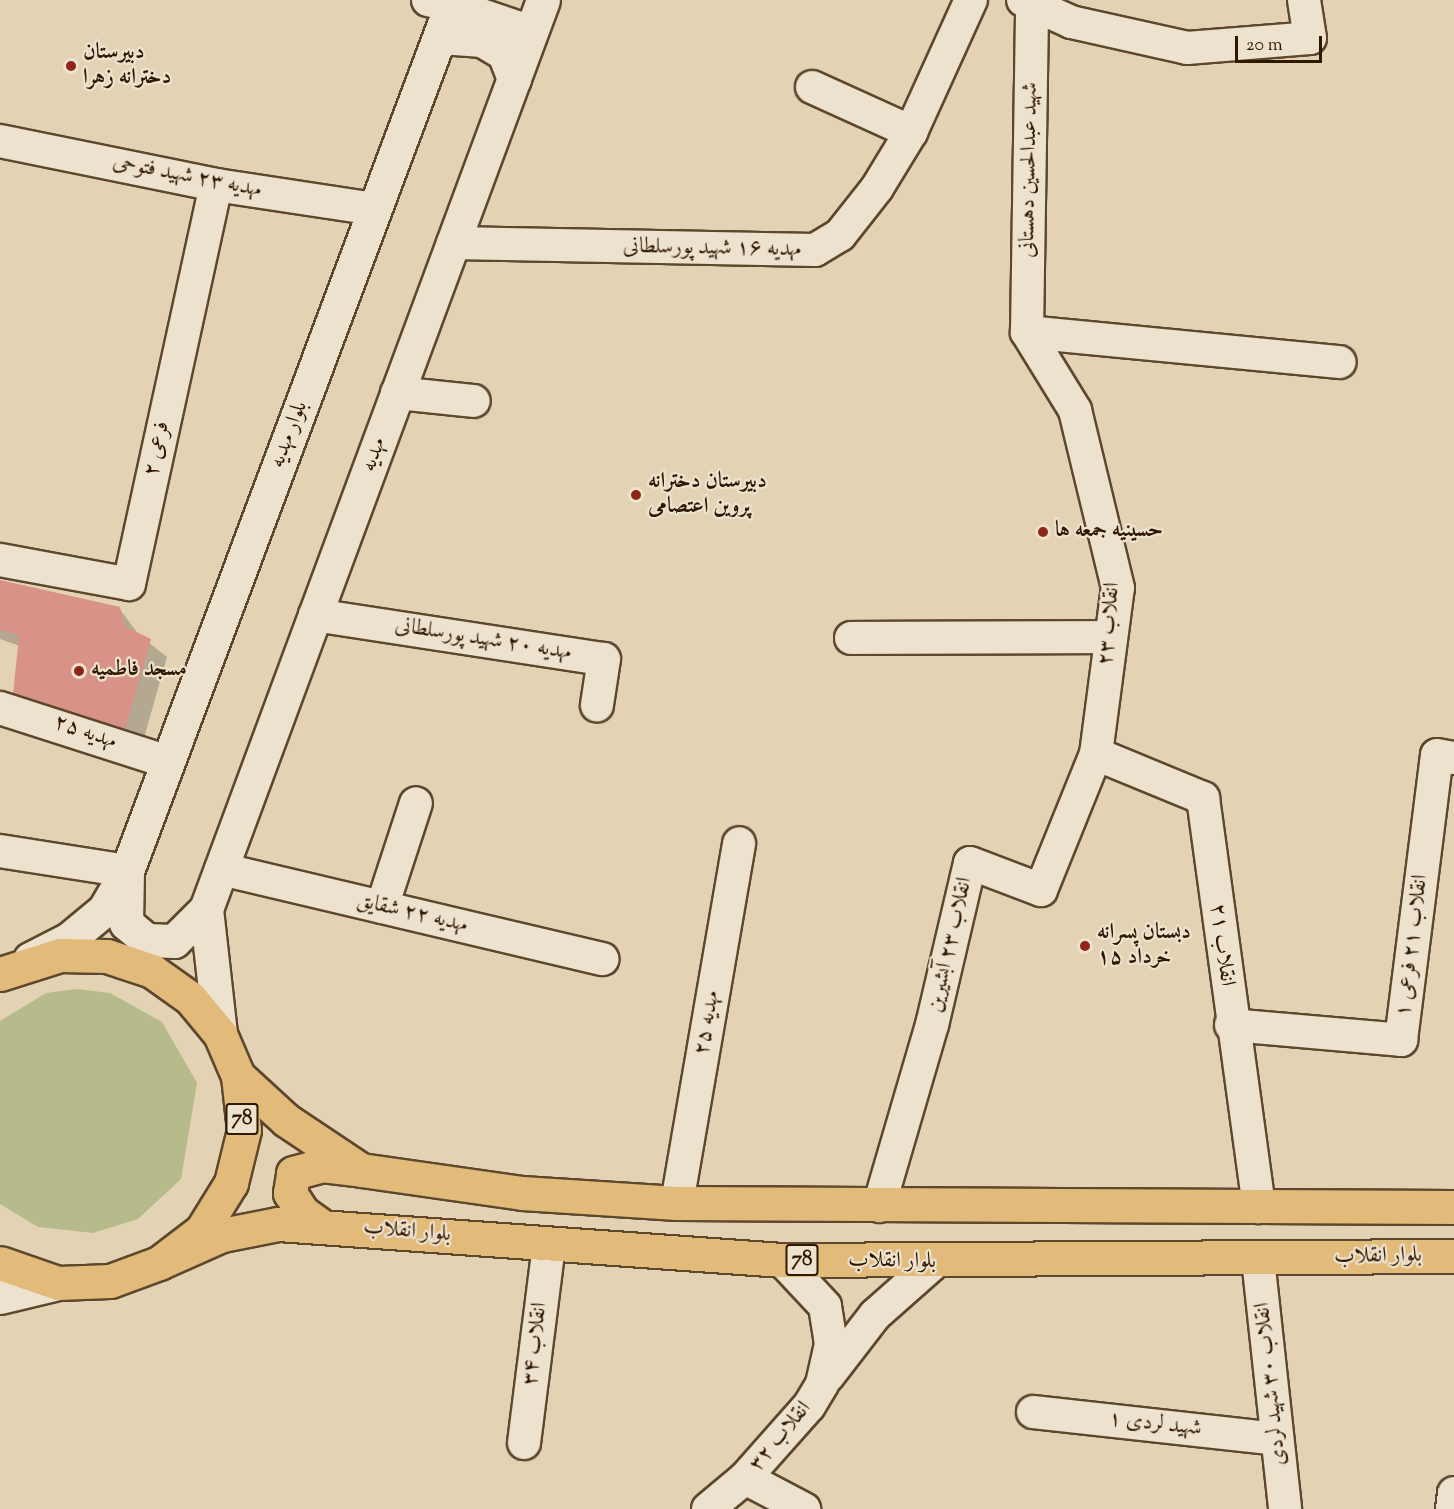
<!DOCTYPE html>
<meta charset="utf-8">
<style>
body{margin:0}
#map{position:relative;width:1454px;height:1509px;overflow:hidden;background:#e3d3b4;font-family:"Sorts Mill Goudy",Amiri,serif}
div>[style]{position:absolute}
.green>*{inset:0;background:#b7bb8b}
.shadow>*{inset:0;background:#0003}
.building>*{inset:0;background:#d89287}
.roads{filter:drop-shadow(2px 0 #5d472d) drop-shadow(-2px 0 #5d472d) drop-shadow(0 2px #5d472d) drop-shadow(0 -2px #5d472d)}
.street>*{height:32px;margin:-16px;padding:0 16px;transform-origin:16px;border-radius:16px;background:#ede2ce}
.secondary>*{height:33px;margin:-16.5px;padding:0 16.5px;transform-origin:16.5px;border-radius:16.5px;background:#ede2ce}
.primary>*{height:33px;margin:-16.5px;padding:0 16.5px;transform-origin:16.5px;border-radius:16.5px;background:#e2ba7a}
.dots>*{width:16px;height:16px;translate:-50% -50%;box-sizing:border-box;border:3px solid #ede2ce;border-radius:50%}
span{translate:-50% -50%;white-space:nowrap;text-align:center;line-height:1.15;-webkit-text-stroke:4.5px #ede2ce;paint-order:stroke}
.shield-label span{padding:2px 4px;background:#ede2ce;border:2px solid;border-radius:4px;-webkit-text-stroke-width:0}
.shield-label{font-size:21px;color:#301800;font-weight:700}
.poi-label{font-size:22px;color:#301800;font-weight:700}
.left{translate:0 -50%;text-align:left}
.street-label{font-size:22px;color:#301800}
.scale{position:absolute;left:1235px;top:36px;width:87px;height:27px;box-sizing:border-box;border:3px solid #301800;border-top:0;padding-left:8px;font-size:18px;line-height:21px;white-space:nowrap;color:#301800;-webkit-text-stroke:4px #ede2ce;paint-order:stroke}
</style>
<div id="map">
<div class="green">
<i style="clip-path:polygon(77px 989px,110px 993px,162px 1022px,197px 1083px,181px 1179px,138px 1219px,93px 1233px,38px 1227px,0 1204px,0 1021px,46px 993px)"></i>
</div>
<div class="shadow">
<i style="clip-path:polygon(0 581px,119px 608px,139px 635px,167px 657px,140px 752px,20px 646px,0 639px)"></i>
</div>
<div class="building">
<i style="clip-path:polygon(0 580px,120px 607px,124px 626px,151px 639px,123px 736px,12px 704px,19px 636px,0 629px)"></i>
</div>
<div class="roads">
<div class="street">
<i style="left:428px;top:0;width:24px;rotate:12deg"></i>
<i style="left:1023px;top:0;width:53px;rotate:24.6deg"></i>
<i style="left:1071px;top:22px;width:119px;rotate:12.6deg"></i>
<i style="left:1187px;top:48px;width:123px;rotate:-4.6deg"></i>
<i style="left:1310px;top:38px;width:38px;rotate:-99deg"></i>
<i style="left:812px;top:87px;width:109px;rotate:24.4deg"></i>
<i style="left:0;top:141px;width:220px;rotate:11.5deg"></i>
<i style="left:216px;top:185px;width:161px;rotate:8.6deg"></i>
<i style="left:453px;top:243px;width:362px;rotate:1.1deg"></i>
<i style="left:815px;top:250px;width:29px;rotate:-31deg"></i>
<i style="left:840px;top:235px;width:60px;rotate:-51.8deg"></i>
<i style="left:877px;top:188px;width:66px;rotate:-58.7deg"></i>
<i style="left:911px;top:132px;width:145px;rotate:-65.6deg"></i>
<i style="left:1027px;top:332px;width:325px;rotate:-89.1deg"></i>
<i style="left:1027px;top:332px;width:314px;rotate:5.5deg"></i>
<i style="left:397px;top:393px;width:77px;rotate:5.9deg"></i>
<i style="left:0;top:560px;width:131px;rotate:10.5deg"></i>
<i style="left:129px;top:584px;width:408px;rotate:-77.7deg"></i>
<i style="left:315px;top:615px;width:292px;rotate:8.7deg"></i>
<i style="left:604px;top:659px;width:47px;rotate:98.7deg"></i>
<i style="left:851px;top:638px;width:260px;rotate:-0.2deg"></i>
<i style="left:0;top:708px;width:176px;rotate:17.8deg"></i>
<i style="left:1096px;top:754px;width:116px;rotate:22.4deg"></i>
<i style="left:1203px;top:798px;width:413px;rotate:82.2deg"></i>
<i style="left:0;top:851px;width:129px;rotate:8.9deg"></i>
<i style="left:221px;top:869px;width:392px;rotate:13.3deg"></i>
<i style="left:382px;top:907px;width:109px;rotate:-71.9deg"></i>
<i style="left:1231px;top:1025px;width:171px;rotate:5deg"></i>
<i style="left:1401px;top:1040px;width:287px;rotate:-82.8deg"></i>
<i style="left:1437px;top:755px;width:17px;rotate:10deg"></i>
<i style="left:677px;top:1203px;width:365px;rotate:-80.2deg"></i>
<i style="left:879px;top:1206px;width:189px;rotate:-73.7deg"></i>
<i style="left:932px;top:1025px;width:166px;rotate:-76.8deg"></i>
<i style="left:970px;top:863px;width:76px;rotate:20.8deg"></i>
<i style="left:1041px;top:890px;width:147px;rotate:-68deg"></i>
<i style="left:1096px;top:754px;width:167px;rotate:-82.5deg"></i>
<i style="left:1118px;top:588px;width:183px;rotate:-103.6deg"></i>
<i style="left:1075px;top:410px;width:92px;rotate:-121.6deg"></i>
<i style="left:1258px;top:1259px;width:251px;rotate:83.8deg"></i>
<i style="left:828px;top:1376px;width:77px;rotate:-52.4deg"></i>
<i style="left:875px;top:1315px;width:80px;rotate:-41.5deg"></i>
<i style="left:1033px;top:1412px;width:245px;rotate:6.3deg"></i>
<i style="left:524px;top:1443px;width:199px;rotate:-82.8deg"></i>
<i style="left:745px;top:1478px;width:67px;rotate:27.7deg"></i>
<i style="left:708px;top:1509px;width:48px;rotate:-40deg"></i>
<i style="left:745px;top:1478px;width:96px;rotate:-48.4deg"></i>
<i style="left:809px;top:1406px;width:26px;rotate:-59deg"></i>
<i style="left:822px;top:1384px;width:41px;rotate:-77.3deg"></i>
<i style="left:831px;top:1344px;width:38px;rotate:-99deg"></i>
<i style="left:825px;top:1306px;width:63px;rotate:-133.1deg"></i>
<i style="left:1452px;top:1509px;width:16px;rotate:-83deg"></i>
</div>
<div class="secondary">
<i style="left:451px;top:5px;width:84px;rotate:18.6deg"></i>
<i style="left:440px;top:37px;width:42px;rotate:4.1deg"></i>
<i style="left:482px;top:40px;width:26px;rotate:31deg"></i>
<i style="left:504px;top:53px;width:28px;rotate:69deg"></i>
<i style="left:127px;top:871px;width:52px;rotate:91.1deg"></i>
<i style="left:126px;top:923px;width:26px;rotate:40deg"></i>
<i style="left:146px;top:940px;width:28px;rotate:2deg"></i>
<i style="left:174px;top:941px;width:45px;rotate:-45deg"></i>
<i style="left:206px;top:909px;width:969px;rotate:-69.66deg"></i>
<i style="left:206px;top:909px;width:126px;rotate:83.6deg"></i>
<i style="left:30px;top:959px;width:44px;rotate:-27.1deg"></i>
<i style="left:69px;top:939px;width:45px;rotate:-39.6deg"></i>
<i style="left:104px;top:910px;width:45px;rotate:-59.5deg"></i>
<i style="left:127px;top:871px;width:930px;rotate:-69.48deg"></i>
<i style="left:0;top:1297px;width:60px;rotate:-13.6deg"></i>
</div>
<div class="primary">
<i style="left:0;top:974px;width:63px;rotate:-17.6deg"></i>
<i style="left:60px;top:955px;width:47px;rotate:1.2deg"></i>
<i style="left:107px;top:956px;width:47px;rotate:18.4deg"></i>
<i style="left:152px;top:971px;width:47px;rotate:35.4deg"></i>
<i style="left:190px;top:998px;width:47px;rotate:50.2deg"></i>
<i style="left:220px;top:1034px;width:46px;rotate:66.8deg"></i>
<i style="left:238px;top:1076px;width:54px;rotate:83.7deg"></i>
<i style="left:244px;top:1130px;width:55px;rotate:103.8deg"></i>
<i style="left:231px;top:1183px;width:55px;rotate:121.7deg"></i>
<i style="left:202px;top:1230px;width:54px;rotate:142.5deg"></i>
<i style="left:159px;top:1263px;width:52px;rotate:159.8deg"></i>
<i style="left:110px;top:1281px;width:52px;rotate:177.8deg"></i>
<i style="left:58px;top:1283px;width:61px;rotate:-161deg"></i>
<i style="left:238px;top:1076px;width:65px;rotate:42.5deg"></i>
<i style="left:286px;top:1120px;width:90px;rotate:33.7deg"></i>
<i style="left:361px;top:1170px;width:163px;rotate:8.1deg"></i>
<i style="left:522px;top:1193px;width:155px;rotate:3.7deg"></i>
<i style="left:677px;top:1203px;width:777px;rotate:0.29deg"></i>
<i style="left:319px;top:1224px;width:19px;rotate:-145deg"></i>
<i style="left:303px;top:1213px;width:24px;rotate:-123deg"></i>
<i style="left:290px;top:1193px;width:20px;rotate:-81deg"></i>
<i style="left:293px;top:1173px;width:30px;rotate:-15deg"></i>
<i style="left:322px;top:1165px;width:34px;rotate:7deg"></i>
<i style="left:159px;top:1263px;width:69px;rotate:-24deg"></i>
<i style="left:222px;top:1235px;width:57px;rotate:-11.1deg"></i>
<i style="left:278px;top:1224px;width:505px;rotate:4.09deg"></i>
<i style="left:782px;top:1260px;width:672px;rotate:-0.34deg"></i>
</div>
</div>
<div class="dots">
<i style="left:71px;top:66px;background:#8f2418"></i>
<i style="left:636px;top:495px;background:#8f2418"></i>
<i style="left:1043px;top:532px;background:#8f2418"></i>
<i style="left:79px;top:671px;background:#8f2418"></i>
<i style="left:1085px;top:946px;background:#8f2418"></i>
</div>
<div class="shield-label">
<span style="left:242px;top:1119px">78</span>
<span style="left:802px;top:1260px">78</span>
</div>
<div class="poi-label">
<span class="left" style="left:83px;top:66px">دبیرستان<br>دخترانه زهرا</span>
<span class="left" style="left:648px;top:495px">دبیرستان دخترانه<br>پروین اعتصامی</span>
<span class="left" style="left:1055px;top:532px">حسینیه جمعه ها</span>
<span class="left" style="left:91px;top:671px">مسجد فاطمیه</span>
<span class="left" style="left:1097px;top:946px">دبستان پسرانه<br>۱۵ خرداد</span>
</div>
<div class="street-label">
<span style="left:1030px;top:170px;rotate:-89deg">شهید عبدالحسین دهستانی</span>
<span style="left:187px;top:177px;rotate:11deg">مهدیه ۲۳ شهید فتوحی</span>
<span style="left:712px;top:249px;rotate:1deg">مهدیه ۱۶ شهید پورسلطانی</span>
<span style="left:290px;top:435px;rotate:-69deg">بلوار مهدیه</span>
<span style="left:158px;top:449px;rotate:-78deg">فرعی ۲</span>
<span style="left:375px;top:455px;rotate:-70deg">مهدیه</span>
<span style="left:1110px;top:624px;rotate:-85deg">انقلاب ۲۳</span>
<span style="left:483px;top:640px;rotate:9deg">مهدیه ۲۰ شهید پورسلطانی</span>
<span style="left:85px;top:733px;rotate:19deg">مهدیه ۲۵</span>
<span style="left:412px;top:914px;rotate:13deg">مهدیه ۲۲ شقایق</span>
<span style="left:951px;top:945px;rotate:-77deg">انقلاب ۲۳ آبشیرین</span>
<span style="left:1221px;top:945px;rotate:83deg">انقلاب ۲۱</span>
<span style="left:1413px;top:946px;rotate:-83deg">انقلاب ۲۱ فرعی ۱</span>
<span style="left:708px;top:1023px;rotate:-80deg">مهدیه ۲۵</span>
<span style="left:407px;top:1232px;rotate:5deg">بلوار انقلاب</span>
<span style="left:1378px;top:1257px;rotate:-1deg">بلوار انقلاب</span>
<span style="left:892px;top:1262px;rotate:1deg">بلوار انقلاب</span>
<span style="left:536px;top:1344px;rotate:-83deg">انقلاب ۳۴</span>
<span style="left:1272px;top:1384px;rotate:-96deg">انقلاب ۳۰ شهید لردی</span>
<span style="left:1155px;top:1425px;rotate:6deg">شهید لردی ۱</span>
<span style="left:781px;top:1437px;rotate:-50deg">انقلاب ۳۲</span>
</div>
<div class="scale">20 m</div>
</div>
